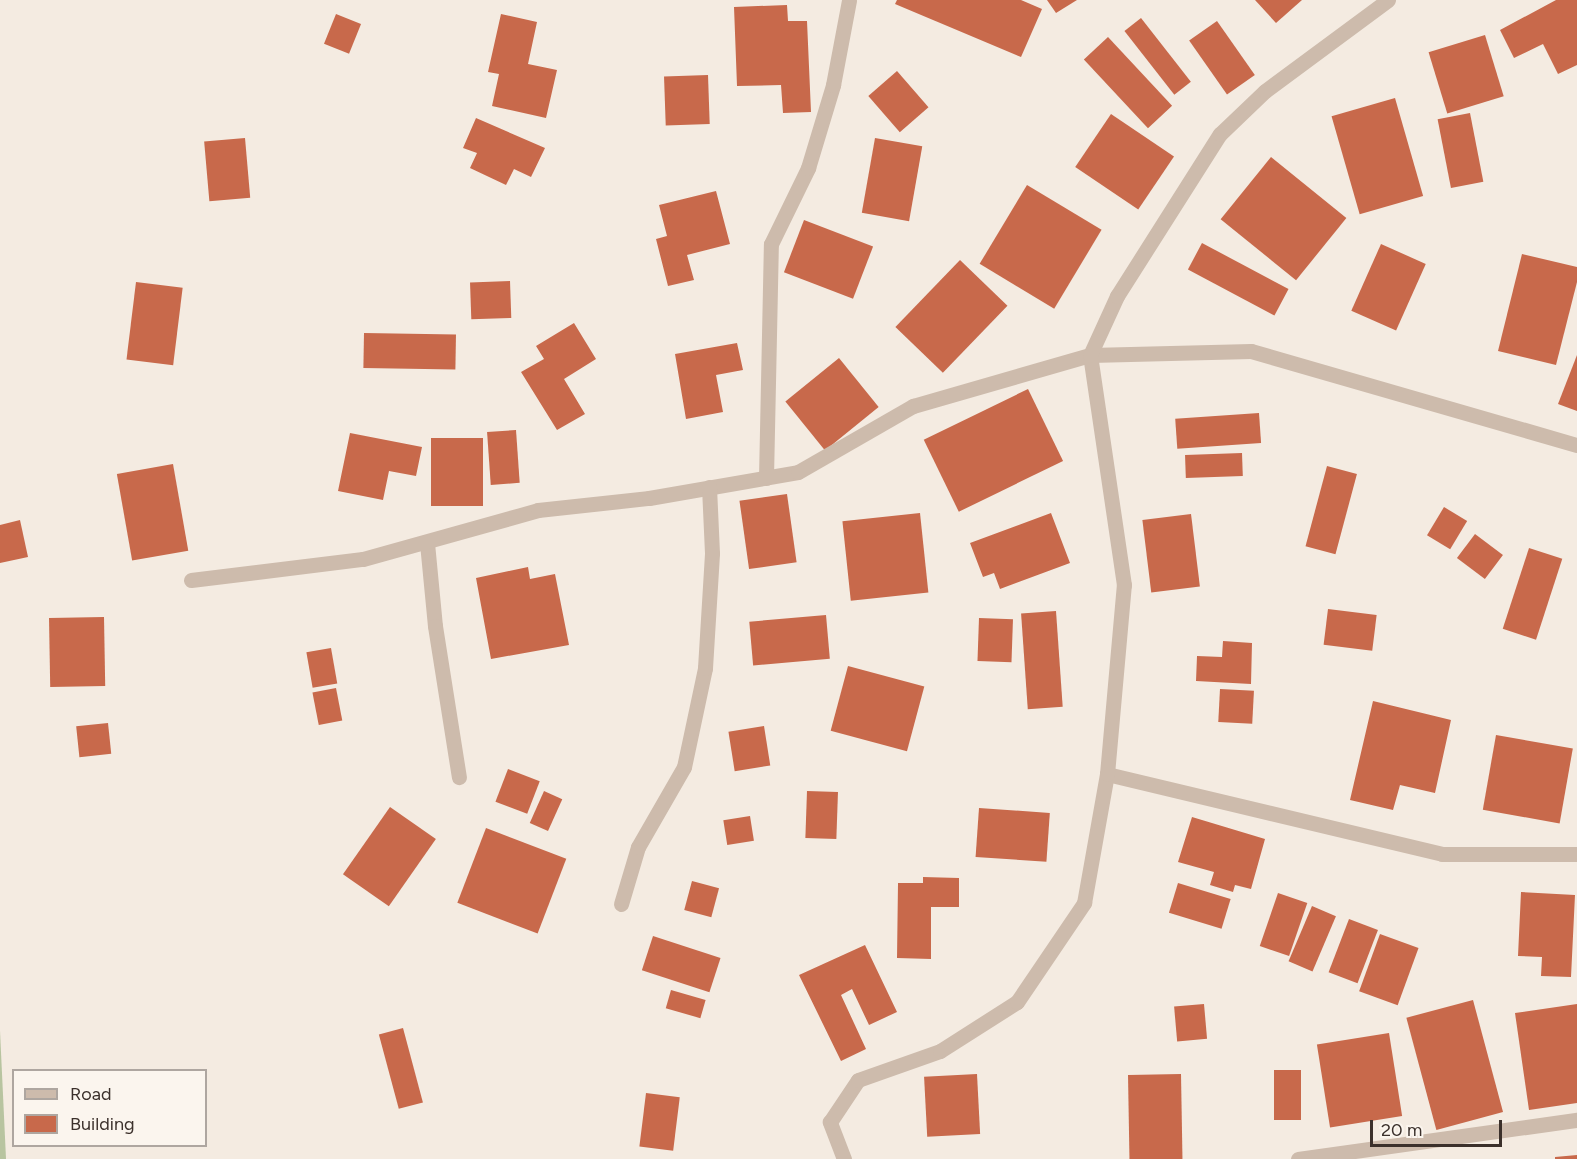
<!DOCTYPE html>
<style>
body{margin:0}
#map{position:relative;width:1577px;height:1159px;overflow:hidden;background:#f4ebe1;font-family:Figtree,sans-serif}
div>[style]{position:absolute}
.green>*{inset:0;background:#b8c4a0}
.building>*{inset:0;background:#c8694b;transform-origin:0 0}
.street>*{height:15px;margin:-7.5px;padding:0 7.5px;transform-origin:7.5px;border-radius:7.5px;background:#cdbbac}
span{translate:-50% -50%;white-space:nowrap;text-align:center;line-height:1.15;-webkit-text-stroke:4.5px #fbf5ee;paint-order:stroke}
.legend{position:absolute;left:12px;top:1069px;width:195px;height:78px;box-sizing:border-box;background:#fbf5ee;border:2px solid #aea6a0;margin:0;padding:8px 10px;list-style:none;font-size:18px;color:#3b302b}
.legend li{display:flex;align-items:center;gap:12px;height:30px}
.legend b{width:30px;border:2px solid #aea6a0}
.scale{position:absolute;left:1370px;top:1120px;width:132px;height:27px;box-sizing:border-box;border:3px solid #3b302b;border-top:0;padding-left:8px;font-size:18px;line-height:21px;white-space:nowrap;color:#3b302b;-webkit-text-stroke:4px #fbf5ee;paint-order:stroke}
</style>
<div id="map">
<div class="green">
<i style="clip-path:polygon(0 1031px,6px 1159px,0 1159px)"></i>
</div>
<div class="building">
<i style="clip-path:polygon(897px 0,1021px 0,1042px 9px,1021px 57px,895px 4px)"></i>
<i style="clip-path:polygon(1047px 0,1077px 0,1056px 13px)"></i>
<i style="clip-path:polygon(1255px 0,1302px 0,1276px 23px)"></i>
<i style="clip-path:polygon(1556px 0,1577px 0,1577px 65px,1558px 74px,1543px 44px,1514px 58px,1500px 30px)"></i>
<i style="clip-path:polygon(787px 5px,788px 21px,807px 21px,811px 112px,783px 113px,781px 85px,737px 86px,734px 7px)"></i>
<i style="left:336px;top:14px;width:27px;height:32px;rotate:22deg"></i>
<i style="clip-path:polygon(501px 14px,537px 22px,528px 64px,557px 70px,546px 118px,492px 106px,499px 74px,488px 72px)"></i>
<i style="left:1141px;top:18px;width:81px;height:21px;rotate:52deg"></i>
<i style="left:1217px;top:21px;width:66px;height:34px;rotate:55deg"></i>
<i style="left:1485px;top:35px;width:64px;height:59px;rotate:73deg"></i>
<i style="left:1108px;top:37px;width:94px;height:33px;rotate:47deg"></i>
<i style="left:897px;top:71px;width:48px;height:38px;rotate:49deg"></i>
<i style="left:708px;top:75px;width:49px;height:44px;rotate:88deg"></i>
<i style="left:1395px;top:98px;width:102px;height:66px;rotate:74deg"></i>
<i style="left:1470px;top:113px;width:70px;height:33px;rotate:79deg"></i>
<i style="left:1111px;top:114px;width:76px;height:64px;rotate:34deg"></i>
<i style="clip-path:polygon(476px 118px,545px 148px,531px 177px,514px 169px,506px 185px,470px 168px,477px 153px,463px 148px)"></i>
<i style="left:245px;top:138px;width:60px;height:41px;rotate:85deg"></i>
<i style="left:875px;top:138px;width:48px;height:76px;rotate:10deg"></i>
<i style="left:1271px;top:157px;width:97px;height:80px;rotate:39deg"></i>
<i style="left:1027px;top:185px;width:87px;height:92px;rotate:31deg"></i>
<i style="clip-path:polygon(716px 191px,730px 244px,687px 255px,694px 280px,668px 286px,656px 239px,667px 236px,659px 205px)"></i>
<i style="left:804px;top:220px;width:74px;height:56px;rotate:21deg"></i>
<i style="left:1202px;top:243px;width:98px;height:30px;rotate:28deg"></i>
<i style="left:1381px;top:244px;width:49px;height:73px;rotate:24deg"></i>
<i style="clip-path:polygon(1522px 254px,1577px 267px,1577px 282px,1556px 365px,1498px 351px)"></i>
<i style="left:960px;top:260px;width:66px;height:93px;rotate:44deg"></i>
<i style="left:510px;top:281px;width:37px;height:40px;rotate:88deg"></i>
<i style="left:136px;top:282px;width:47px;height:78px;rotate:7deg"></i>
<i style="clip-path:polygon(574px 323px,596px 359px,564px 379px,585px 414px,557px 430px,521px 372px,544px 359px,536px 346px)"></i>
<i style="left:364px;top:333px;width:92px;height:35px;rotate:1deg"></i>
<i style="clip-path:polygon(737px 343px,743px 370px,716px 375px,723px 412px,686px 419px,675px 354px)"></i>
<i style="clip-path:polygon(1577px 355px,1577px 411px,1558px 404px)"></i>
<i style="left:839px;top:358px;width:63px;height:69px;rotate:51deg"></i>
<i style="left:1028px;top:389px;width:80px;height:116px;rotate:64deg"></i>
<i style="left:1259px;top:413px;width:30px;height:84px;rotate:86deg"></i>
<i style="left:516px;top:430px;width:53px;height:29px;rotate:86deg"></i>
<i style="clip-path:polygon(350px 433px,422px 447px,416px 476px,389px 471px,383px 500px,338px 491px)"></i>
<i style="left:431px;top:438px;width:52px;height:68px"></i>
<i style="left:1242px;top:453px;width:23px;height:57px;rotate:88deg"></i>
<i style="left:173px;top:464px;width:88px;height:57px;rotate:80deg"></i>
<i style="left:1327px;top:466px;width:31px;height:83px;rotate:15deg"></i>
<i style="left:787px;top:494px;width:69px;height:48px;rotate:82deg"></i>
<i style="left:1444px;top:507px;width:27px;height:33px;rotate:31deg"></i>
<i style="left:920px;top:513px;width:80px;height:78px;rotate:84deg"></i>
<i style="clip-path:polygon(1051px 513px,1070px 563px,1000px 589px,994px 573px,983px 577px,970px 543px)"></i>
<i style="left:1191px;top:514px;width:73px;height:49px;rotate:83deg"></i>
<i style="clip-path:polygon(20px 520px,28px 557px,0 563px,0 525px)"></i>
<i style="left:1475px;top:534px;width:35px;height:30px;rotate:37deg"></i>
<i style="left:1529px;top:548px;width:35px;height:85px;rotate:18deg"></i>
<i style="clip-path:polygon(528px 567px,530px 579px,555px 574px,569px 645px,491px 659px,476px 578px)"></i>
<i style="left:1328px;top:609px;width:49px;height:36px;rotate:7deg"></i>
<i style="left:1056px;top:611px;width:96px;height:35px;rotate:86deg"></i>
<i style="left:826px;top:615px;width:44px;height:77px;rotate:85deg"></i>
<i style="left:104px;top:617px;width:69px;height:55px;rotate:89deg"></i>
<i style="left:979px;top:618px;width:34px;height:43px;rotate:2deg"></i>
<i style="clip-path:polygon(1223px 641px,1252px 643px,1251px 684px,1196px 681px,1197px 656px,1222px 657px)"></i>
<i style="left:331px;top:648px;width:36px;height:25px;rotate:80deg"></i>
<i style="left:848px;top:666px;width:79px;height:67px;rotate:15deg"></i>
<i style="left:336px;top:688px;width:33px;height:24px;rotate:79deg"></i>
<i style="left:1220px;top:689px;width:34px;height:33px;rotate:3deg"></i>
<i style="clip-path:polygon(1373px 701px,1451px 720px,1435px 793px,1400px 785px,1393px 810px,1350px 800px)"></i>
<i style="left:108px;top:723px;width:31px;height:32px;rotate:84deg"></i>
<i style="left:764px;top:726px;width:40px;height:36px;rotate:81deg"></i>
<i style="left:1496px;top:735px;width:78px;height:76px;rotate:10deg"></i>
<i style="left:508px;top:769px;width:34px;height:35px;rotate:21deg"></i>
<i style="left:544px;top:791px;width:20px;height:35px;rotate:24deg"></i>
<i style="left:807px;top:791px;width:31px;height:47px;rotate:2deg"></i>
<i style="left:390px;top:807px;width:56px;height:82px;rotate:35deg"></i>
<i style="left:979px;top:808px;width:71px;height:49px;rotate:4deg"></i>
<i style="left:750px;top:816px;width:25px;height:27px;rotate:81deg"></i>
<i style="clip-path:polygon(1192px 817px,1265px 839px,1251px 889px,1235px 885px,1233px 892px,1210px 885px,1214px 872px,1178px 862px)"></i>
<i style="left:486px;top:828px;width:86px;height:80px;rotate:21deg"></i>
<i style="clip-path:polygon(923px 877px,959px 878px,959px 907px,931px 907px,931px 959px,897px 958px,898px 883px,923px 883px)"></i>
<i style="left:692px;top:881px;width:28px;height:30px;rotate:15deg"></i>
<i style="left:1178px;top:883px;width:55px;height:31px;rotate:17deg"></i>
<i style="clip-path:polygon(1521px 892px,1575px 895px,1571px 977px,1541px 976px,1542px 957px,1518px 956px)"></i>
<i style="left:1278px;top:893px;width:31px;height:56px;rotate:19deg"></i>
<i style="left:1312px;top:906px;width:26px;height:60px;rotate:23deg"></i>
<i style="left:1349px;top:919px;width:31px;height:57px;rotate:21deg"></i>
<i style="left:1380px;top:934px;width:41px;height:61px;rotate:20deg"></i>
<i style="left:653px;top:936px;width:71px;height:36px;rotate:18deg"></i>
<i style="clip-path:polygon(865px 945px,897px 1012px,869px 1025px,852px 989px,841px 995px,866px 1049px,841px 1061px,799px 975px)"></i>
<i style="left:671px;top:990px;width:36px;height:19px;rotate:16deg"></i>
<i style="left:1473px;top:1000px;width:116px;height:69px;rotate:75deg"></i>
<i style="left:1204px;top:1004px;width:35px;height:30px;rotate:85deg"></i>
<i style="clip-path:polygon(1577px 1004px,1577px 1103px,1529px 1110px,1515px 1013px)"></i>
<i style="left:403px;top:1028px;width:77px;height:25px;rotate:75deg"></i>
<i style="left:1389px;top:1033px;width:84px;height:73px;rotate:81deg"></i>
<i style="left:1274px;top:1070px;width:27px;height:50px"></i>
<i style="left:977px;top:1074px;width:60px;height:53px;rotate:87deg"></i>
<i style="left:1181px;top:1074px;width:85px;height:53px;rotate:89deg"></i>
<i style="left:646px;top:1093px;width:34px;height:54px;rotate:7deg"></i>
<i style="clip-path:polygon(1577px 1155px,1577px 1159px,1555px 1159px,1555px 1157px)"></i>
</div>
<div class="street">
<i style="left:766px;top:478px;width:234px;rotate:-88.8deg"></i>
<i style="left:771px;top:244px;width:85px;rotate:-64deg"></i>
<i style="left:808px;top:168px;width:87px;rotate:-73.2deg"></i>
<i style="left:833px;top:85px;width:86px;rotate:-79.3deg"></i>
<i style="left:427px;top:543px;width:83px;rotate:84.5deg"></i>
<i style="left:435px;top:626px;width:153px;rotate:81deg"></i>
<i style="left:191px;top:580px;width:173px;rotate:-7deg"></i>
<i style="left:363px;top:559px;width:182px;rotate:-15.6deg"></i>
<i style="left:538px;top:510px;width:112px;rotate:-6.2deg"></i>
<i style="left:649px;top:498px;width:151px;rotate:-9.9deg"></i>
<i style="left:798px;top:472px;width:133px;rotate:-29.9deg"></i>
<i style="left:913px;top:406px;width:184px;rotate:-16.1deg"></i>
<i style="left:1090px;top:355px;width:161px;rotate:-1.4deg"></i>
<i style="left:1251px;top:351px;width:339px;rotate:16.1deg"></i>
<i style="left:1107px;top:774px;width:344px;rotate:13.4deg"></i>
<i style="left:1442px;top:854px;width:135px"></i>
<i style="left:621px;top:904px;width:59px;rotate:-73.4deg"></i>
<i style="left:638px;top:847px;width:92px;rotate:-60.1deg"></i>
<i style="left:684px;top:767px;width:101px;rotate:-78deg"></i>
<i style="left:705px;top:668px;width:115px;rotate:-86.5deg"></i>
<i style="left:712px;top:553px;width:66px;rotate:-92.6deg"></i>
<i style="left:844px;top:1159px;width:40px;rotate:-111deg"></i>
<i style="left:830px;top:1122px;width:50px;rotate:-56.3deg"></i>
<i style="left:858px;top:1080px;width:87px;rotate:-19.5deg"></i>
<i style="left:940px;top:1051px;width:91px;rotate:-32.5deg"></i>
<i style="left:1017px;top:1002px;width:120px;rotate:-55.9deg"></i>
<i style="left:1084px;top:903px;width:131px;rotate:-79.9deg"></i>
<i style="left:1107px;top:774px;width:190px;rotate:-84.9deg"></i>
<i style="left:1124px;top:585px;width:232px;rotate:-98.4deg"></i>
<i style="left:1090px;top:355px;width:65px;rotate:-65.4deg"></i>
<i style="left:1117px;top:296px;width:192px;rotate:-57.6deg"></i>
<i style="left:1220px;top:134px;width:62px;rotate:-43.7deg"></i>
<i style="left:1265px;top:91px;width:153px;rotate:-36.5deg"></i>
<i style="left:1298px;top:1159px;width:282px;rotate:-8deg"></i>
</div>
<ul class="legend">
<li><b style="height:8px;background:#cdbbac"></b>Road</li>
<li><b style="height:16px;background:#c8694b"></b>Building</li>
</ul>
<div class="scale">20 m</div>
</div>
